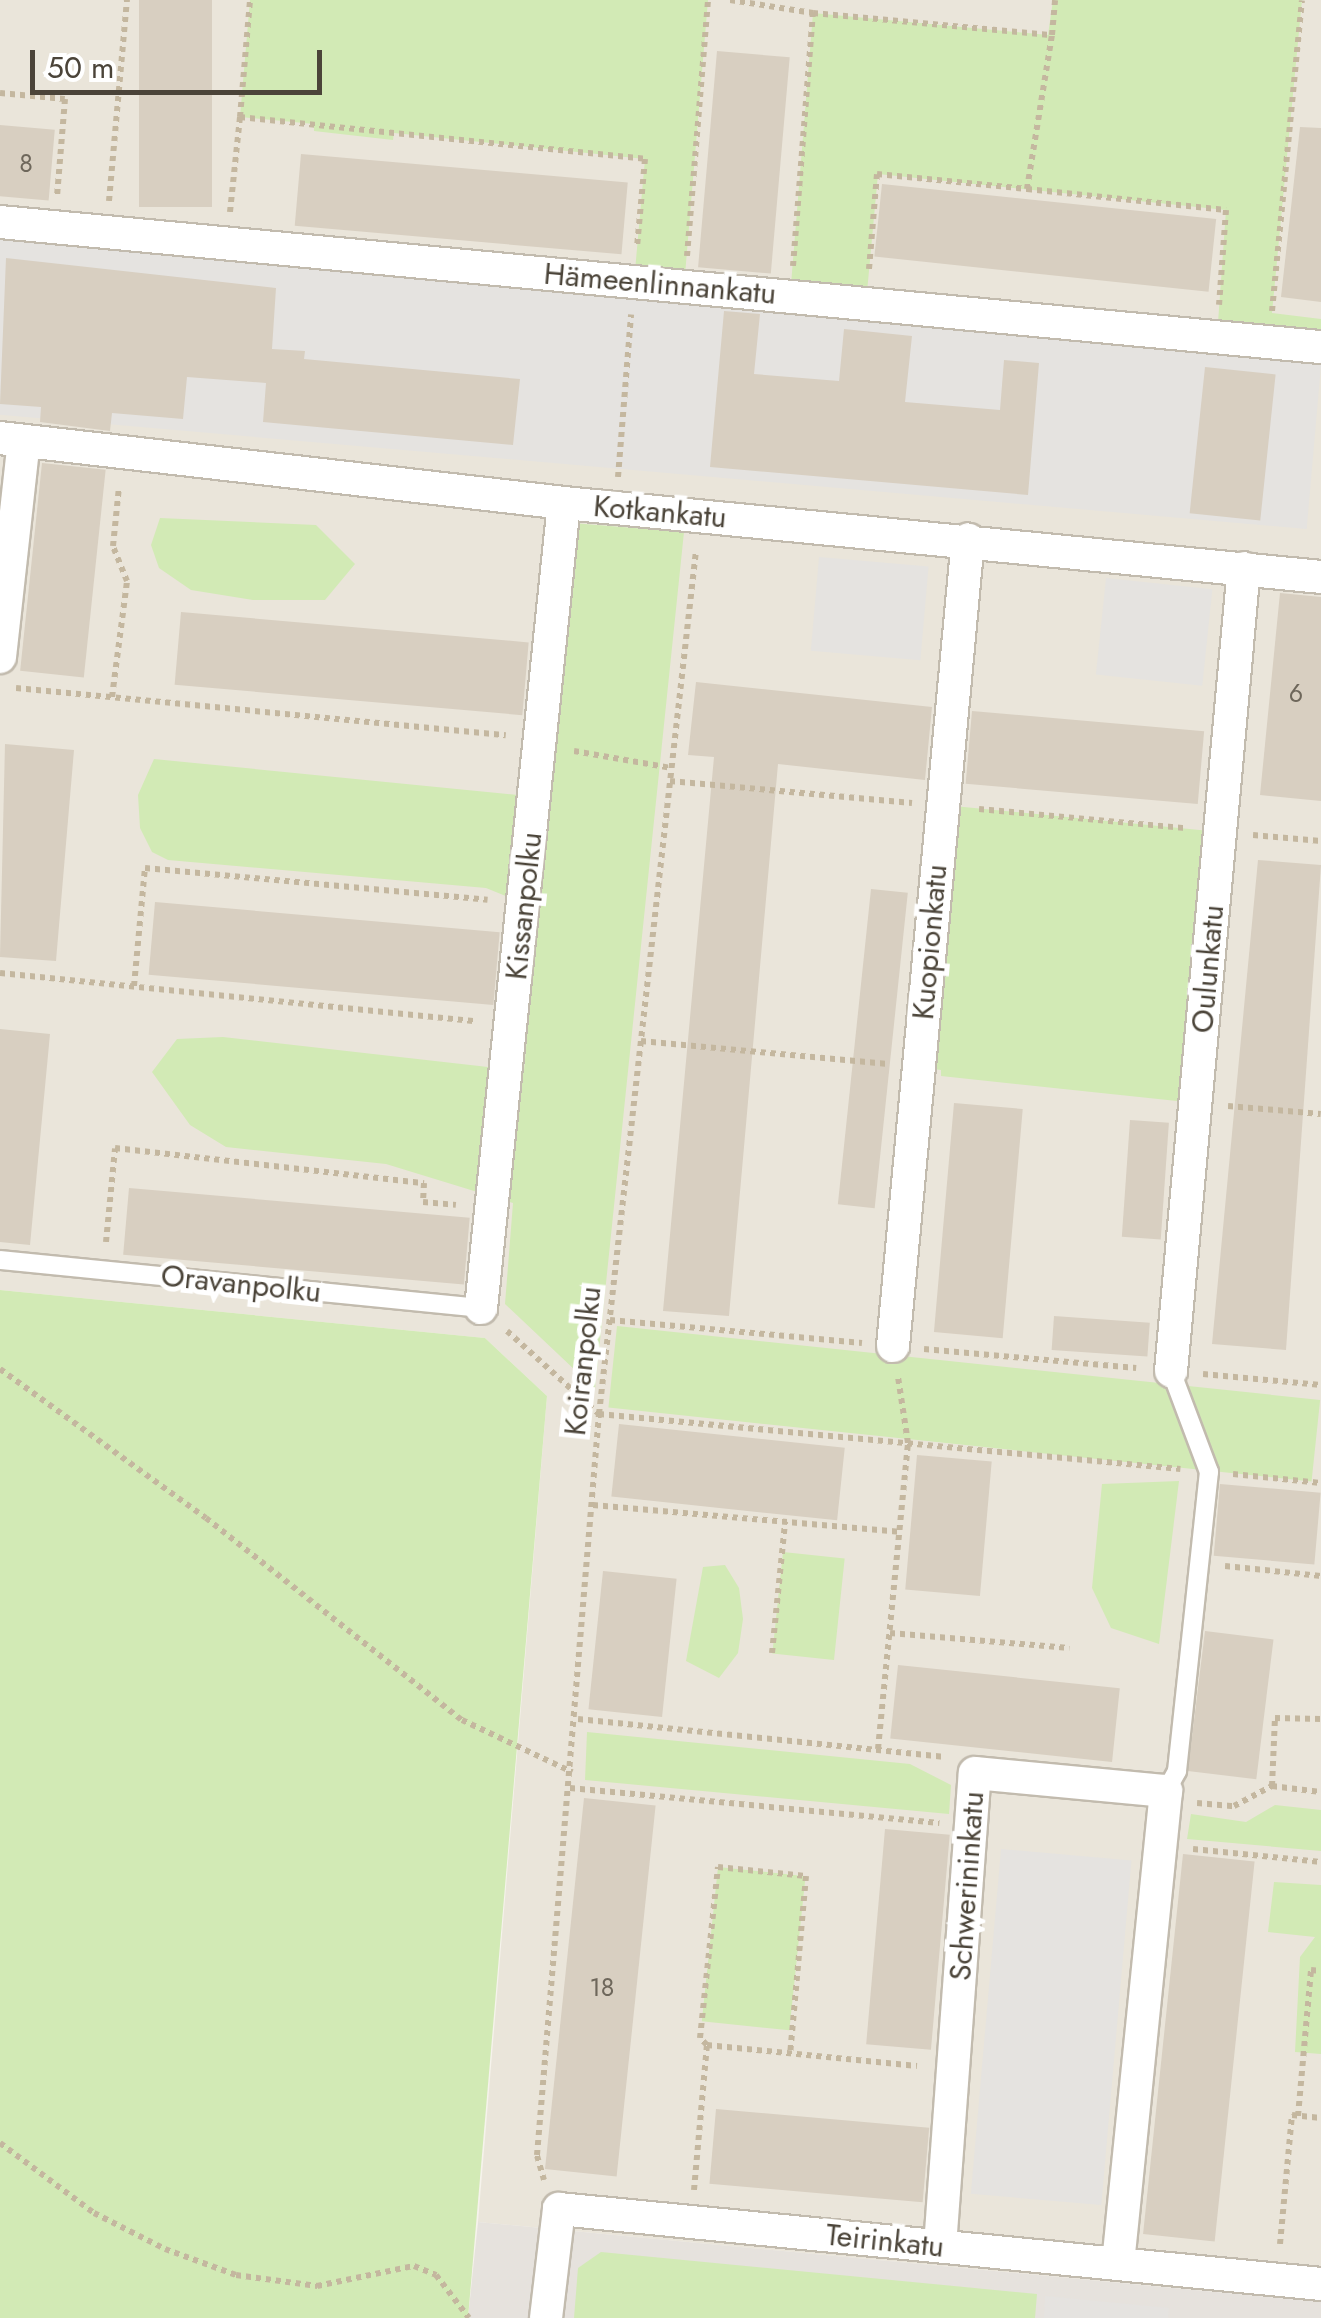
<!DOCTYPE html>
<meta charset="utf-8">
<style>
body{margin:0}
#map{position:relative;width:1321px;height:2318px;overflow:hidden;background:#f6f3ec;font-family:Jost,sans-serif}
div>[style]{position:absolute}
.residential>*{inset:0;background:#eae5da}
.industrial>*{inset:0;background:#e6e2dd}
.green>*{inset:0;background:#d2eab5;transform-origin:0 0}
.parking>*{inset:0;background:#e5e3e0;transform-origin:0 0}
.building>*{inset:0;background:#d8cfc1;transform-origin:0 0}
.path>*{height:6px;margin-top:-3px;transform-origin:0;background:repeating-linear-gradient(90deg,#c4b79f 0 5px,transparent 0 10px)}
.roads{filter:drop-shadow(2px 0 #c2bbae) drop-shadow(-2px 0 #c2bbae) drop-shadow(0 2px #c2bbae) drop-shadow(0 -2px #c2bbae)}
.lane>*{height:18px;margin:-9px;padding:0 9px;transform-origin:9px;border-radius:9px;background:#fff}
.street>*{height:32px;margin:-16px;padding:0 16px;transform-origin:16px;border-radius:16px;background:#fff}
span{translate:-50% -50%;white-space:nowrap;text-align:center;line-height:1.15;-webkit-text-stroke:10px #fff;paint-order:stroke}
.number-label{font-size:25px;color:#6e675b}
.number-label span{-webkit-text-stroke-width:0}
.street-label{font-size:30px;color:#4b4439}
.scale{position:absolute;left:30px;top:50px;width:292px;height:45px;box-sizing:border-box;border:5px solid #4b4439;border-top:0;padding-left:12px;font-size:30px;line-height:35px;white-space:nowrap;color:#4b4439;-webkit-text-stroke:8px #fff;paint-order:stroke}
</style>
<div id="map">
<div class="residential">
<i style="clip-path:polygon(0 0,1321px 0,1321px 2302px,478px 2222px,547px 1396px,485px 1338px,0 1290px)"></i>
</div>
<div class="industrial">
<i style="clip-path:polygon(478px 2222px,1321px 2302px,1321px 2318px,468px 2318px)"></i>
</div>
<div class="green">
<i style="clip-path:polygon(250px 0,708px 0,684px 287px,634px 282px,645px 159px,394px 133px,393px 140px,314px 131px,314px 124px,240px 117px)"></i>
<i style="clip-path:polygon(1053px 0,1302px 0,1272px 313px,1321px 319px,1321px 347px,1217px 337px,1226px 210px,878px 174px,866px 303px,790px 297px,813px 13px,1048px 35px)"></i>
<i style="clip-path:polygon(160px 518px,316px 525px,355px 564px,325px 600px,253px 600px,191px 590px,159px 568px,151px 545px)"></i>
<i style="clip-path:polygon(572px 523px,684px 532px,595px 1389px,505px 1304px,513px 1203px,386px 1164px,226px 1147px,190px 1125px,152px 1072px,177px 1039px,223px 1037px,524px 1071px,538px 909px,486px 888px,168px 860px,152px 852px,140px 828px,138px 795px,154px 759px,548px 798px)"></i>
<i style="clip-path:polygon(943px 805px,1220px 832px,1196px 1103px,941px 1076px,941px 1070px,919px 1067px)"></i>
<i style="clip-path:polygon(0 1290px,485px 1338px,547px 1396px,468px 2318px,0 2318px)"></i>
<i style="left:617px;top:1326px;width:707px;height:82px;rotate:6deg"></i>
<i style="clip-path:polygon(1179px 1481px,1159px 1644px,1111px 1628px,1092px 1588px,1102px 1484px)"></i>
<i style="left:783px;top:1552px;width:62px;height:102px;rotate:6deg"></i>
<i style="clip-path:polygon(725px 1565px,739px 1588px,743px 1619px,738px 1653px,719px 1678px,686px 1661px,703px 1567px)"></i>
<i style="clip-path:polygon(587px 1732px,910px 1764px,951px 1785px,949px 1814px,585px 1780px)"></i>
<i style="clip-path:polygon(1275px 1805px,1321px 1810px,1321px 1851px,1187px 1839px,1191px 1814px,1246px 1822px)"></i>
<i style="left:718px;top:1867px;width:88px;height:155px;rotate:6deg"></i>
<i style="clip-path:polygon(1274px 1882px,1321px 1885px,1321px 2054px,1295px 2052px,1300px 1957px,1315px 1937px,1268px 1932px)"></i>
<i style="clip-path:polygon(601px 2252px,1037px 2294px,1035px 2318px,574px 2318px,578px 2268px)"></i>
</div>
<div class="parking">
<i style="left:0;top:239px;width:1327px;height:175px;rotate:5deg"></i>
<i style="left:819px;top:557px;width:110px;height:94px;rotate:5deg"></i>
<i style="left:1106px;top:578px;width:107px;height:97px;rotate:6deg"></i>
<i style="left:1001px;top:1849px;width:131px;height:346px;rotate:5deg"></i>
<i style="clip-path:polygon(1045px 2296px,1169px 2308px,1168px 2318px,1044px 2318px)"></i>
</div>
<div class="building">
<i style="left:139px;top:0;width:73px;height:207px"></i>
<i style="left:717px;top:51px;width:73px;height:217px;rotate:5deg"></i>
<i style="left:0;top:125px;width:55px;height:71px;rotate:5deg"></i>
<i style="clip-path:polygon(1300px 127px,1321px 128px,1321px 302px,1281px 297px)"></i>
<i style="left:301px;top:154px;width:328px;height:72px;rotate:5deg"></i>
<i style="left:882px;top:184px;width:336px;height:73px;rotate:6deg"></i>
<i style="clip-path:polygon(6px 258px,276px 288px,272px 349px,305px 351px,304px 359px,520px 379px,513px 445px,263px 422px,266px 383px,187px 377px,183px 419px,112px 413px,110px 431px,40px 422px,41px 407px,0 404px)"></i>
<i style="clip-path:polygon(724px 311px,760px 314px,754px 374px,839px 381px,844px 329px,912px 336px,905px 402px,1000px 410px,1004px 360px,1039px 363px,1028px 495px,710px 467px)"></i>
<i style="left:1205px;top:367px;width:71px;height:147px;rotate:6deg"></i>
<i style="left:42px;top:463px;width:64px;height:209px;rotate:6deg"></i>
<i style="clip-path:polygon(1280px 593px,1321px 597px,1321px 801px,1260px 795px)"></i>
<i style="left:181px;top:612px;width:349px;height:73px;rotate:5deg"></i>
<i style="clip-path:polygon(696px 682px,932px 707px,925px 780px,778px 764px,729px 1316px,663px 1311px,714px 757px,688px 755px)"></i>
<i style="left:972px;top:711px;width:233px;height:73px;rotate:5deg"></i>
<i style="clip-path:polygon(5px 744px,74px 750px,56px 961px,0 957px)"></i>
<i style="clip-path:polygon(1258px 860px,1321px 865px,1286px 1350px,1212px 1344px)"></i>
<i style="left:871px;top:889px;width:37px;height:317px;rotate:6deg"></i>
<i style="left:155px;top:902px;width:346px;height:73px;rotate:5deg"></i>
<i style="clip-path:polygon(0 1029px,50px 1034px,30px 1245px,0 1242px)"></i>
<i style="left:954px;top:1103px;width:69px;height:230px;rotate:5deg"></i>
<i style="left:1130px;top:1120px;width:39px;height:117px;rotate:4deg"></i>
<i style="left:129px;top:1188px;width:342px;height:67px;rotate:5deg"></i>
<i style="left:1054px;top:1316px;width:96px;height:34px;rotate:4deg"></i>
<i style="left:619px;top:1424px;width:227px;height:73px;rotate:6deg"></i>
<i style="left:917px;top:1455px;width:75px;height:135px;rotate:5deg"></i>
<i style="left:1220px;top:1484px;width:101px;height:72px;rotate:5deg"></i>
<i style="left:603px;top:1571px;width:74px;height:139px;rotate:6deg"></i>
<i style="left:1205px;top:1631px;width:69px;height:141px;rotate:7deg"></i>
<i style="left:898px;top:1665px;width:223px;height:74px;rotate:6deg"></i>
<i style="left:584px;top:1798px;width:72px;height:373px;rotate:6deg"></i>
<i style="left:885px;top:1829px;width:65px;height:216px;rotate:5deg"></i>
<i style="left:1183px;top:1854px;width:72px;height:382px;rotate:6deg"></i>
<i style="left:716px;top:2109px;width:214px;height:75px;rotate:5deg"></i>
</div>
<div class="path">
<i style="left:730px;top:0;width:84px;rotate:8.9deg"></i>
<i style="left:0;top:93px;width:65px;rotate:5.3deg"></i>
<i style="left:65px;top:99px;width:97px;rotate:94.7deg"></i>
<i style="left:240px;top:117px;width:117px;rotate:-85.1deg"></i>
<i style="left:1027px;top:189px;width:156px;rotate:-80.8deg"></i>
<i style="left:109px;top:201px;width:202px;rotate:-84.9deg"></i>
<i style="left:230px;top:212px;width:96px;rotate:-84deg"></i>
<i style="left:240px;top:117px;width:407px;rotate:5.9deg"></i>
<i style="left:645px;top:159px;width:88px;rotate:95.2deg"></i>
<i style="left:687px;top:256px;width:257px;rotate:-85.3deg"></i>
<i style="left:793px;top:266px;width:254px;rotate:-85.5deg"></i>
<i style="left:813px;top:13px;width:240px;rotate:5.3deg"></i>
<i style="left:1052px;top:35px;width:35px;rotate:-85deg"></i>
<i style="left:869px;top:269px;width:95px;rotate:-85.2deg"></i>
<i style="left:877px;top:174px;width:151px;rotate:5.7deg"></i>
<i style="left:1027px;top:189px;width:200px;rotate:6deg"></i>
<i style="left:1226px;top:210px;width:95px;rotate:94.2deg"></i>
<i style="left:1272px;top:311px;width:312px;rotate:-84.5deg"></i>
<i style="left:618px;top:477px;width:163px;rotate:-85.4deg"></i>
<i style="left:16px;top:688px;width:492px;rotate:5.5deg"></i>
<i style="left:112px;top:697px;width:117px;rotate:-82.6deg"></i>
<i style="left:127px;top:581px;width:38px;rotate:-112deg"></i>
<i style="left:113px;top:546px;width:59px;rotate:-84.2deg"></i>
<i style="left:574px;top:751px;width:98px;rotate:9.9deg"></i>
<i style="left:670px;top:781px;width:243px;rotate:5.2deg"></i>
<i style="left:979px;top:809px;width:207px;rotate:5.3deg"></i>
<i style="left:1253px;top:835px;width:68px;rotate:5deg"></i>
<i style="left:0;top:973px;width:478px;rotate:5.8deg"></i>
<i style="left:134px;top:986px;width:119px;rotate:-84.7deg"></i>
<i style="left:145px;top:868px;width:344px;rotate:5.3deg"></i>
<i style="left:641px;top:1041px;width:248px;rotate:5.3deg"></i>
<i style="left:1228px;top:1106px;width:93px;rotate:4.9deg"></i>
<i style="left:106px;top:1242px;width:94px;rotate:-84.5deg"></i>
<i style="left:115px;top:1148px;width:311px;rotate:6.5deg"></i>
<i style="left:424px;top:1183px;width:19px;rotate:93deg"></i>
<i style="left:423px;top:1202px;width:33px;rotate:5deg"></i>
<i style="left:610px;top:1320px;width:253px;rotate:5.2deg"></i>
<i style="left:507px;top:1331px;width:124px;rotate:42.1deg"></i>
<i style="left:599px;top:1414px;width:584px;rotate:5.41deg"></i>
<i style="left:924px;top:1349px;width:213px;rotate:5.1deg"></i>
<i style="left:0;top:1369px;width:254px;rotate:35.9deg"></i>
<i style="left:206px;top:1518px;width:326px;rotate:38.3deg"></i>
<i style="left:462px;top:1720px;width:122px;rotate:25.3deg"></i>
<i style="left:1203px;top:1374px;width:119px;rotate:5.3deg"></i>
<i style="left:1233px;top:1474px;width:88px;rotate:5.8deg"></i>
<i style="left:593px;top:1505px;width:307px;rotate:5deg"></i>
<i style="left:1225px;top:1566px;width:97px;rotate:5.9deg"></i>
<i style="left:890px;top:1633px;width:180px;rotate:4.8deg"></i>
<i style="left:772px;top:1653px;width:132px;rotate:-84.3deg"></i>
<i style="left:578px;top:1719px;width:369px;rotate:5.9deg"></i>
<i style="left:878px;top:1749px;width:307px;rotate:-84.4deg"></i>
<i style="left:908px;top:1443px;width:67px;rotate:-98.6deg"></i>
<i style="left:1272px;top:1786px;width:68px;rotate:-87.5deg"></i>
<i style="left:1275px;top:1718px;width:46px;rotate:1.2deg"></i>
<i style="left:570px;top:1788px;width:371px;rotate:5.4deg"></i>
<i style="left:1197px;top:1803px;width:37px;rotate:5deg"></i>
<i style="left:1234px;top:1806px;width:43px;rotate:-27.8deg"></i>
<i style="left:1272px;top:1786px;width:49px;rotate:7deg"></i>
<i style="left:1193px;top:1849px;width:129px;rotate:5.8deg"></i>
<i style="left:707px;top:2045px;width:10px;rotate:-135deg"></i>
<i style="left:700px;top:2038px;width:172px;rotate:-84deg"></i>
<i style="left:718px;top:1867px;width:88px;rotate:5.8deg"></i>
<i style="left:806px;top:1876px;width:179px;rotate:95.1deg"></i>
<i style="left:1298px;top:2116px;width:147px;rotate:-84.9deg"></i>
<i style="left:1311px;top:1970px;width:10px;rotate:6deg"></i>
<i style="left:0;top:2143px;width:117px;rotate:36.7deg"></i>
<i style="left:94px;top:2213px;width:80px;rotate:26.9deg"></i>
<i style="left:165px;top:2249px;width:76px;rotate:20.1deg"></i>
<i style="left:236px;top:2275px;width:82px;rotate:7.7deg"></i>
<i style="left:317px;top:2286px;width:99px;rotate:-11.7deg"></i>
<i style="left:414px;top:2266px;width:24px;rotate:22deg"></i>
<i style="left:436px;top:2275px;width:54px;rotate:52.5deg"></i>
<i style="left:544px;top:2180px;width:26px;rotate:-106deg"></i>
<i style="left:537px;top:2155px;width:744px;rotate:-85.22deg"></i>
<i style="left:599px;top:1414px;width:868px;rotate:-83.59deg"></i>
<i style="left:694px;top:2190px;width:146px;rotate:-84.9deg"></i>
<i style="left:707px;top:2045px;width:211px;rotate:5.7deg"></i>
<i style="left:1280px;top:2244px;width:130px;rotate:-84.7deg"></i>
<i style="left:1292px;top:2115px;width:29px;rotate:6deg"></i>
</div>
<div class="roads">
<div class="lane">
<i style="left:0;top:1260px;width:483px;rotate:5.7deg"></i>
<i style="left:1166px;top:1791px;width:23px;rotate:-61deg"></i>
<i style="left:1177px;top:1771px;width:301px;rotate:-83.9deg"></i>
<i style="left:1209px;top:1472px;width:108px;rotate:-110.6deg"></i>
</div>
<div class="street">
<i style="left:0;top:222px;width:1327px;rotate:5.41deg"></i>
<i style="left:0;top:438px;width:568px;rotate:6.57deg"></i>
<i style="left:564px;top:503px;width:761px;rotate:5.58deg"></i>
<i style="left:0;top:657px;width:217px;rotate:-83.7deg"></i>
<i style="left:481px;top:1308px;width:809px;rotate:-84.11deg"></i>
<i style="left:893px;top:1346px;width:810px;rotate:-84.69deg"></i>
<i style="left:1171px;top:1371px;width:806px;rotate:-84.81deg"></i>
<i style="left:940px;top:2246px;width:474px;rotate:-85.8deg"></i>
<i style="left:975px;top:1773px;width:192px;rotate:5.4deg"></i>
<i style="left:1166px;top:1791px;width:475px;rotate:95.8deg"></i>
<i style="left:546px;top:2318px;width:110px;rotate:-83.2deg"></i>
<i style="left:559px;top:2209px;width:766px;rotate:5.62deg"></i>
</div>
</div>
<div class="number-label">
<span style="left:26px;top:163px">8</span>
<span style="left:1296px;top:693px">6</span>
<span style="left:602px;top:1987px">18</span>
</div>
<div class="street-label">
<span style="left:660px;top:284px;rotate:5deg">Hämeenlinnankatu</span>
<span style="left:660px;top:512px;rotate:5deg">Kotkankatu</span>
<span style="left:524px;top:906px;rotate:-84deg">Kissanpolku</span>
<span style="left:930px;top:942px;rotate:-85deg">Kuopionkatu</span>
<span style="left:1208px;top:969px;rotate:-85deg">Oulunkatu</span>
<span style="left:241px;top:1284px;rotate:6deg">Oravanpolku</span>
<span style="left:583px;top:1361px;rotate:-84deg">Koiranpolku</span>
<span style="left:967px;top:1886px;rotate:-86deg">Schwerininkatu</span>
<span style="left:885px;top:2241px;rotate:6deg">Teirinkatu</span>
</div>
<div class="scale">50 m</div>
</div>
